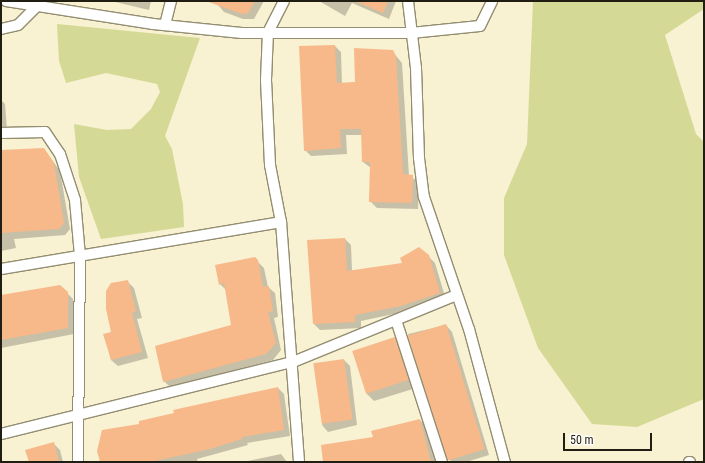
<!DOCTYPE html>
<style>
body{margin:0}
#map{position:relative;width:705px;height:463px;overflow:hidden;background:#f8f1d2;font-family:"Roboto Condensed",sans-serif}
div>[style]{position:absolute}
.green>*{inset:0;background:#d4da96}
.shadow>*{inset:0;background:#0003}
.building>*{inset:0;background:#f7b98a;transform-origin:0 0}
.roads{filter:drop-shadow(1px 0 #938d71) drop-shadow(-1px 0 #938d71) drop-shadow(0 1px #938d71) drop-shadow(0 -1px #938d71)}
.street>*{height:10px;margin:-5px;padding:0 5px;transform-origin:5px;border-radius:5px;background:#fff}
span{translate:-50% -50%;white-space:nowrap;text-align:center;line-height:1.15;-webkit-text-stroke:3px #fffdf7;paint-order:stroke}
.frame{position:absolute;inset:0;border:2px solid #201d12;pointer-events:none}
.scale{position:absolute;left:563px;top:433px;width:89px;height:18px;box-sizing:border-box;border:2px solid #201d12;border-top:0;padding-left:5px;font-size:12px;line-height:14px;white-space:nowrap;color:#201d12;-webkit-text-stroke:3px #fffdf7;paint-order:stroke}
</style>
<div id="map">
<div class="green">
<i style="clip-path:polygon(533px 1px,704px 1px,704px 9px,665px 35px,696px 134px,704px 142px,704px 399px,637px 427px,592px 424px,538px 348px,504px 255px,504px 198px,527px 144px)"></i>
<i style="clip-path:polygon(57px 24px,200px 38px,165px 136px,172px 149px,183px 204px,184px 227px,101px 239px,79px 177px,74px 124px,107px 130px,131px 129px,151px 109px,160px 92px,157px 84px,106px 73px,66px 83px,59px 61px)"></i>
</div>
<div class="shadow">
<i style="clip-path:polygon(111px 1px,151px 1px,149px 10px)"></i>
<i style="clip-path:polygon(219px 1px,264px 1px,254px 19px,243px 19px,224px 12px,218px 5px)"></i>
<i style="clip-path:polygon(319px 1px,396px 1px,389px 19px,352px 3px,345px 16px)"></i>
<i style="clip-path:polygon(335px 46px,341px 52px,342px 84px,356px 83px,392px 51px,402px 63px,409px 176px,419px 182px,418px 209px,377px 208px,370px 201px,371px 168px,363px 162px,363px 135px,346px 135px,347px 154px,311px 156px,305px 150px)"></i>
<i style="clip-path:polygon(1px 100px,5px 104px,7px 130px,1px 130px)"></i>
<i style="clip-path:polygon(44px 149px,60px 171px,70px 229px,65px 235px,14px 239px,16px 248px,1px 251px,1px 157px)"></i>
<i style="clip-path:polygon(345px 239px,351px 245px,352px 271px,404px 264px,428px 256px,435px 263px,446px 300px,408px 311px,361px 321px,361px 328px,320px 330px,314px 324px)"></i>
<i style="clip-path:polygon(254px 258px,264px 268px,268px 287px,275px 293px,278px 317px,274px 318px,281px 350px,273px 360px,170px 387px,164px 381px,232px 326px,227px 291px,220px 284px)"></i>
<i style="clip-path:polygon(128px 282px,134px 288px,142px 318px,137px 319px,148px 358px,118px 366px,111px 360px,105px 334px,112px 333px)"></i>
<i style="clip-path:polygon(60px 286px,73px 299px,74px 334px,1px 348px,1px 297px)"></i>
<i style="clip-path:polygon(446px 325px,452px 332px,489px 455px,466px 462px,452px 462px,449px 459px,408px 334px)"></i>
<i style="clip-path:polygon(394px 338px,403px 346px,416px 388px,374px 401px,366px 393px)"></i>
<i style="clip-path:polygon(344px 360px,350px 366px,357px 425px,328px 432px,322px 425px)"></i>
<i style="clip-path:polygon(278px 388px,284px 394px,290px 436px,247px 443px,248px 445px,197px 459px,198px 462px,101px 462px,140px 425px)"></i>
<i style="clip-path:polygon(420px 420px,428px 428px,436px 462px,324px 462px,374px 438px)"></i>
<i style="clip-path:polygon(54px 444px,60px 450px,63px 462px,30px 462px)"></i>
<i style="clip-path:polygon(281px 454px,287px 462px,243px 462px)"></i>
</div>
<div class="building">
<i style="clip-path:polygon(206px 1px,255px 1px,248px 13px,242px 14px)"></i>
<i style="clip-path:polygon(355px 1px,388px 1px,383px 13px)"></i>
<i style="clip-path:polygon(335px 45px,337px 83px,355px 82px,354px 48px,393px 50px,396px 56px,403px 174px,413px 175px,412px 203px,369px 202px,370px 162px,362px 162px,361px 129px,340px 129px,341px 148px,304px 151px,299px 46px)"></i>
<i style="clip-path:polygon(44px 148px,54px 163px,64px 223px,59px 229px,1px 233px,1px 150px)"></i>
<i style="clip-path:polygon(345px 238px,347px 271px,402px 263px,400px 258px,419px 247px,429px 255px,440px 293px,401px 306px,355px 315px,355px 322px,313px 324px,307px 240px)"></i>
<i style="clip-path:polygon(255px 257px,258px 260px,263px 287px,269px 286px,273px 311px,268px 312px,276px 343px,266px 354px,163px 382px,155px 346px,231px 325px,224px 283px,219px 285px,215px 265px)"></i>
<i style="clip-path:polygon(128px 280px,136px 311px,132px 313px,142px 352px,111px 360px,103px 334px,111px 332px,106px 309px,106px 291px,111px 283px)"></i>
<i style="clip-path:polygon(60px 285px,68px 292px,68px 328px,1px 340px,1px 295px)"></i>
<i style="left:446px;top:324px;width:131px;height:40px;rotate:73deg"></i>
<i style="left:395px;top:337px;width:45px;height:45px;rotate:72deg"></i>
<i style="left:344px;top:359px;width:61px;height:31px;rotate:82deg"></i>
<i style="clip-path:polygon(278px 387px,284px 430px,242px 437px,242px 439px,210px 449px,150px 462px,100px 462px,97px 451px,102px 430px,139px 424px,139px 421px,174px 413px,173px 410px)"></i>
<i style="clip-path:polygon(420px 419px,431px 462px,323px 462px,321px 445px,373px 437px,371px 431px)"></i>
<i style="clip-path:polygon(54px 442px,59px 462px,29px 462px,25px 450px)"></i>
</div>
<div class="roads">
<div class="street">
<i style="left:6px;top:1px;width:149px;rotate:8.9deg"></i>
<i style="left:153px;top:24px;width:89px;rotate:5.8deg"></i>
<i style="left:242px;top:33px;width:169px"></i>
<i style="left:411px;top:33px;width:69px;rotate:-5.8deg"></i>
<i style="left:480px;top:26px;width:28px;rotate:-64deg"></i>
<i style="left:284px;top:1px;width:35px;rotate:117deg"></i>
<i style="left:268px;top:32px;width:48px;rotate:92.4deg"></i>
<i style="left:266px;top:80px;width:85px;rotate:87.3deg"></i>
<i style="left:270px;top:165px;width:58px;rotate:79.1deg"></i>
<i style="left:281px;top:222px;width:241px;rotate:85.7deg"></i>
<i style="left:408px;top:1px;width:67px;rotate:83.2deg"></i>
<i style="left:416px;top:68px;width:90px;rotate:88.1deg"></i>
<i style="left:419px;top:158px;width:39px;rotate:83deg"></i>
<i style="left:424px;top:197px;width:139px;rotate:71.2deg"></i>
<i style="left:469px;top:329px;width:138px;rotate:74.9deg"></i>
<i style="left:165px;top:25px;width:25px;rotate:-76deg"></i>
<i style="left:1px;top:29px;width:17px;rotate:-13deg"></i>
<i style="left:18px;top:25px;width:27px;rotate:-45deg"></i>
<i style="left:37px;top:6px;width:5px;rotate:-68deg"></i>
<i style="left:1px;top:133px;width:44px;rotate:-1.3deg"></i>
<i style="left:45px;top:132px;width:27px;rotate:56deg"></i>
<i style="left:60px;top:154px;width:48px;rotate:71.9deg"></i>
<i style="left:75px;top:200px;width:56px;rotate:84.9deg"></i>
<i style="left:80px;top:256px;width:206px;rotate:90.6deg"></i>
<i style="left:1px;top:269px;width:284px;rotate:-9.5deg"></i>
<i style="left:396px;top:320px;width:149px;rotate:72.1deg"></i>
<i style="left:1px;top:434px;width:301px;rotate:-13.9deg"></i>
<i style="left:293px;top:362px;width:176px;rotate:-22.3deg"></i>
<i style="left:689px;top:462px;width:1px"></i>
</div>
</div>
<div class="frame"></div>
<div class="scale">50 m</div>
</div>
